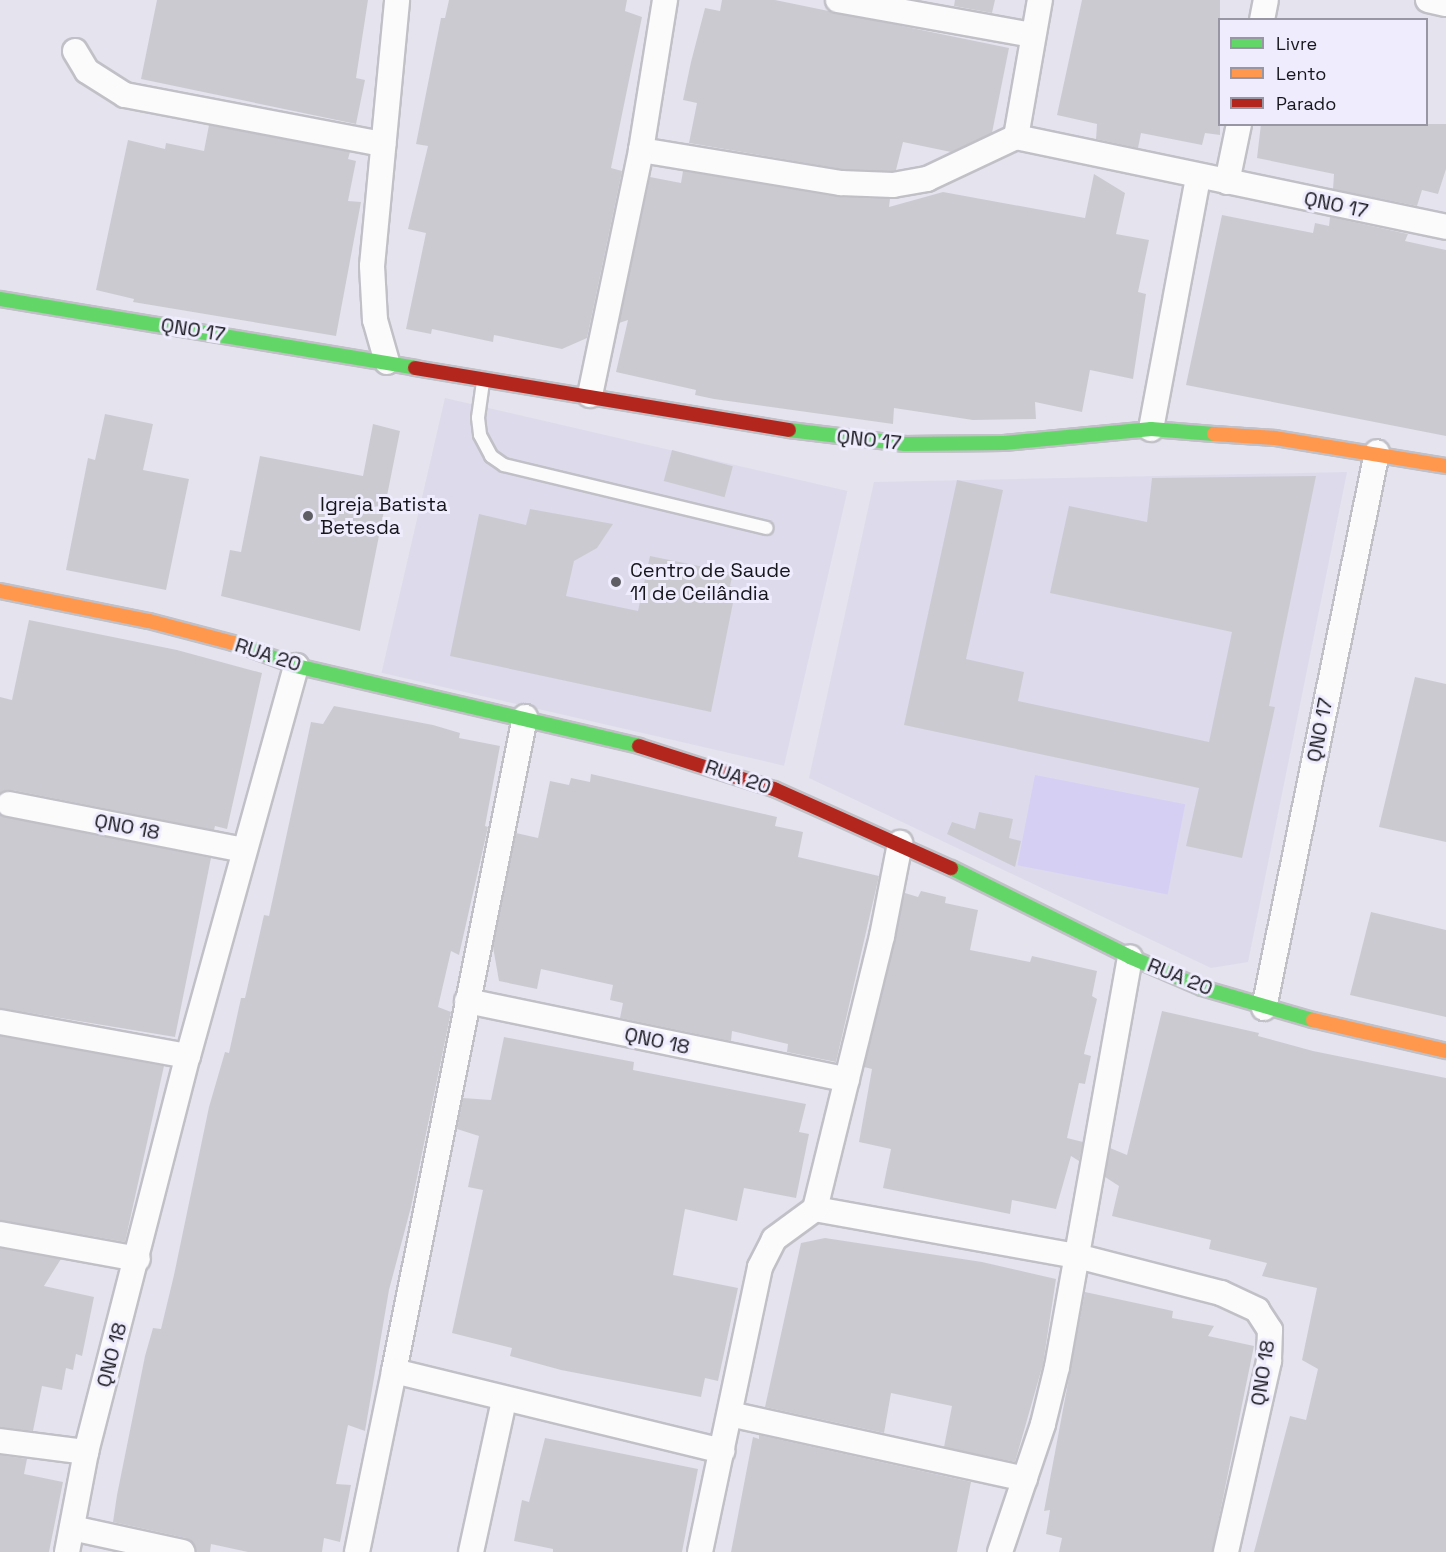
<!DOCTYPE html>
<meta charset="utf-8">
<style>
body{margin:0}
#map{position:relative;width:1446px;height:1552px;overflow:hidden;background:#e5e3ed;font-family:"Space Grotesk",sans-serif}
div>[style]{position:absolute}
.built>*{inset:0;background:#dddaec;transform-origin:0 0}
.green>*{inset:0;background:#d6cff4;transform-origin:0 0}
.building>*{inset:0;background:#cccad1;transform-origin:0 0}
.roads{filter:drop-shadow(2px 0 #c1c0c7) drop-shadow(-2px 0 #c1c0c7) drop-shadow(0 2px #c1c0c7) drop-shadow(0 -2px #c1c0c7)}
.lane>*{height:12px;margin:-6px;padding:0 6px;transform-origin:6px;border-radius:6px;background:#fbfbfc}
.street>*{height:24px;margin:-12px;padding:0 12px;transform-origin:12px;border-radius:12px;background:#fbfbfc}
.fast>*{height:14px;margin:-7px;padding:0 7px;transform-origin:7px;border-radius:7px;background:#63d668}
.slow>*{height:14px;margin:-7px;padding:0 7px;transform-origin:7px;border-radius:7px;background:#ff974d}
.jam>*{height:14px;margin:-7px;padding:0 7px;transform-origin:7px;border-radius:7px;background:#b3261e}
.dots>*{width:16px;height:16px;translate:-50% -50%;box-sizing:border-box;border:3px solid #efecfe;border-radius:50%}
span{translate:-50% -50%;white-space:nowrap;text-align:center;line-height:1.15;-webkit-text-stroke:6px #efecfe;paint-order:stroke}
.street-label{font-size:20px;color:#17161c}
.poi-label{font-size:20px;color:#17161c}
.left{translate:0 -50%;text-align:left}
.legend{position:absolute;left:1218px;top:18px;width:210px;height:108px;box-sizing:border-box;background:#efecfe;border:2px solid #9996a4;margin:0;padding:8px 10px;list-style:none;font-size:18px;color:#17161c}
.legend li{display:flex;align-items:center;gap:12px;height:30px}
.legend b{width:30px;border:2px solid #9996a4}
</style>
<div id="map">
<div class="built">
<i style="left:445px;top:398px;width:413px;height:282px;rotate:13deg"></i>
<i style="clip-path:polygon(1347px 472px,1248px 962px,1211px 968px,809px 778px,874px 482px)"></i>
</div>
<div class="green">
<i style="left:1035px;top:775px;width:153px;height:92px;rotate:11deg"></i>
</div>
<div class="building">
<i style="clip-path:polygon(157px 0,368px 0,356px 78px,365px 80px,356px 124px,141px 79px)"></i>
<i style="clip-path:polygon(449px 0,627px 0,625px 11px,642px 17px,611px 168px,622px 171px,587px 338px,562px 349px,494px 335px,493px 342px,432px 329px,431px 334px,406px 329px,426px 233px,408px 229px,428px 146px,416px 144px,441px 18px,445px 18px)"></i>
<i style="clip-path:polygon(722px 0,775px 0,1009px 48px,992px 133px,951px 152px,903px 142px,896px 170px,892px 171px,842px 169px,689px 143px,697px 103px,683px 100px,691px 62px,705px 8px,720px 11px)"></i>
<i style="clip-path:polygon(955px 0,995px 0,992px 13px,954px 6px)"></i>
<i style="clip-path:polygon(1082px 0,1220px 0,1220px 135px,1205px 133px,1202px 145px,1141px 133px,1138px 148px,1096px 139px,1097px 124px,1057px 115px)"></i>
<i style="clip-path:polygon(1261px 124px,1446px 124px,1446px 169px,1438px 194px,1422px 190px,1417px 206px,1333px 189px,1334px 174px,1257px 158px)"></i>
<i style="clip-path:polygon(209px 125px,350px 152px,348px 159px,356px 161px,348px 201px,361px 202px,336px 336px,133px 302px,134px 299px,96px 290px,128px 140px,165px 149px,166px 143px,204px 151px)"></i>
<i style="clip-path:polygon(683px 171px,839px 197px,890px 199px,889px 207px,943px 192px,1085px 218px,1094px 174px,1125px 193px,1116px 234px,1149px 240px,1138px 292px,1146px 294px,1133px 379px,1090px 370px,1082px 412px,1035px 402px,1036px 419px,973px 420px,894px 408px,893px 424px,714px 399px,695px 395px,696px 390px,616px 372px,628px 320px,619px 323px,650px 177px,681px 183px)"></i>
<i style="clip-path:polygon(1222px 215px,1313px 233px,1315px 223px,1329px 226px,1330px 217px,1408px 234px,1405px 241px,1446px 250px,1446px 436px,1186px 385px)"></i>
<i style="clip-path:polygon(105px 414px,153px 424px,143px 470px,189px 479px,166px 590px,66px 570px,88px 458px,95px 460px)"></i>
<i style="clip-path:polygon(373px 424px,400px 431px,360px 631px,221px 596px,230px 550px,241px 552px,260px 456px,363px 476px)"></i>
<i style="left:672px;top:450px;width:63px;height:32px;rotate:15deg"></i>
<i style="clip-path:polygon(1316px 476px,1269px 706px,1275px 707px,1242px 858px,1186px 846px,1199px 788px,904px 725px,957px 480px,1003px 490px,966px 659px,1024px 672px,1018px 701px,1209px 742px,1232px 632px,1050px 593px,1069px 506px,1147px 522px,1152px 478px)"></i>
<i style="clip-path:polygon(530px 509px,613px 524px,597px 548px,574px 561px,566px 596px,638px 611px,650px 556px,733px 573px,730px 586px,736px 588px,711px 712px,450px 656px,479px 514px,526px 525px)"></i>
<i style="clip-path:polygon(29px 620px,177px 650px,262px 673px,227px 829px,215px 826px,214px 830px,12px 790px,0 793px,0 697px,12px 700px)"></i>
<i style="clip-path:polygon(1415px 677px,1446px 684px,1446px 842px,1379px 827px)"></i>
<i style="clip-path:polygon(334px 706px,433px 725px,460px 733px,459px 738px,500px 746px,485px 826px,488px 827px,459px 955px,451px 951px,438px 1007px,451px 1012px,411px 1207px,389px 1290px,365px 1431px,348px 1425px,336px 1484px,351px 1485px,340px 1542px,324px 1538px,322px 1552px,248px 1552px,211px 1544px,210px 1552px,196px 1552px,186px 1538px,113px 1522px,117px 1495px,145px 1356px,153px 1328px,161px 1329px,174px 1275px,209px 1107px,225px 1052px,229px 1053px,241px 998px,245px 998px,264px 915px,269px 916px,311px 722px,323px 724px)"></i>
<i style="clip-path:polygon(591px 774px,777px 817px,775px 826px,803px 832px,798px 857px,879px 876px,836px 1062px,787px 1052px,788px 1044px,732px 1031px,731px 1041px,620px 1018px,623px 1003px,610px 1000px,613px 985px,541px 969px,537px 989px,499px 981px,493px 947px,516px 833px,538px 838px,550px 781px,569px 785px,571px 778px,590px 782px)"></i>
<i style="clip-path:polygon(979px 812px,1013px 819px,1009px 838px,1021px 841px,1015px 867px,947px 834px,952px 822px,975px 829px)"></i>
<i style="clip-path:polygon(0 815px,211px 858px,175px 1037px,0 1008px)"></i>
<i style="clip-path:polygon(921px 891px,946px 897px,945px 903px,978px 910px,970px 950px,1030px 962px,1032px 956px,1097px 971px,1092px 996px,1097px 999px,1084px 1054px,1091px 1056px,1085px 1084px,1079px 1083px,1067px 1138px,1083px 1142px,1079px 1161px,1071px 1156px,1056px 1209px,1012px 1200px,1010px 1214px,883px 1188px,891px 1149px,859px 1142px,872px 1069px,864px 1067px,905px 893px,918px 897px)"></i>
<i style="clip-path:polygon(1371px 912px,1446px 930px,1446px 1017px,1350px 995px)"></i>
<i style="clip-path:polygon(1162px 1011px,1259px 1033px,1258px 1036px,1313px 1051px,1446px 1078px,1446px 1552px,1254px 1552px,1290px 1416px,1306px 1420px,1318px 1369px,1302px 1360px,1317px 1288px,1262px 1276px,1267px 1263px,1209px 1249px,1211px 1240px,1112px 1216px,1119px 1186px,1105px 1177px,1110px 1148px,1127px 1155px)"></i>
<i style="clip-path:polygon(0 1036px,164px 1066px,125px 1242px,0 1220px)"></i>
<i style="clip-path:polygon(504px 1037px,634px 1062px,633px 1070px,806px 1104px,799px 1132px,809px 1134px,796px 1198px,744px 1188px,737px 1221px,685px 1209px,673px 1275px,738px 1288px,718px 1381px,705px 1378px,701px 1397px,561px 1370px,510px 1356px,512px 1348px,452px 1333px,483px 1190px,468px 1187px,479px 1136px,457px 1129px,463px 1098px,491px 1100px)"></i>
<i style="clip-path:polygon(825px 1238px,982px 1262px,1056px 1279px,1043px 1364px,1015px 1462px,944px 1447px,952px 1406px,891px 1393px,884px 1433px,765px 1407px,801px 1243px)"></i>
<i style="clip-path:polygon(0 1248px,61px 1259px,44px 1286px,94px 1297px,82px 1356px,76px 1354px,73px 1370px,66px 1368px,62px 1390px,42px 1386px,33px 1431px,0 1427px)"></i>
<i style="clip-path:polygon(1085px 1292px,1173px 1311px,1172px 1318px,1214px 1326px,1208px 1336px,1254px 1346px,1212px 1552px,1059px 1552px,1062px 1538px,1046px 1534px,1050px 1510px,1044px 1511px)"></i>
<i style="clip-path:polygon(759px 1435px,971px 1482px,957px 1552px,731px 1552px,753px 1437px,759px 1439px)"></i>
<i style="clip-path:polygon(545px 1438px,698px 1469px,682px 1552px,553px 1552px,553px 1549px,514px 1541px,522px 1500px,529px 1502px)"></i>
<i style="clip-path:polygon(0 1455px,27px 1459px,24px 1474px,63px 1482px,49px 1552px,0 1552px)"></i>
</div>
<div class="roads">
<div class="lane">
<i style="left:483px;top:382px;width:36px;rotate:98deg"></i>
<i style="left:478px;top:418px;width:17px;rotate:83deg"></i>
<i style="left:480px;top:435px;width:24px;rotate:62deg"></i>
<i style="left:491px;top:456px;width:16px;rotate:35deg"></i>
<i style="left:504px;top:465px;width:270px;rotate:13.5deg"></i>
</div>
<div class="street">
<i style="left:838px;top:0;width:198px;rotate:10.2deg"></i>
<i style="left:1428px;top:0;width:18px;rotate:13deg"></i>
<i style="left:1262px;top:20px;width:20px;rotate:-79deg"></i>
<i style="left:75px;top:51px;width:23px;rotate:59deg"></i>
<i style="left:87px;top:71px;width:45px;rotate:32.3deg"></i>
<i style="left:125px;top:95px;width:263px;rotate:10.8deg"></i>
<i style="left:1016px;top:137px;width:139px;rotate:-80.1deg"></i>
<i style="left:641px;top:150px;width:203px;rotate:9.4deg"></i>
<i style="left:841px;top:183px;width:52px;rotate:2.2deg"></i>
<i style="left:893px;top:185px;width:35px;rotate:-10deg"></i>
<i style="left:927px;top:179px;width:98px;rotate:-25.3deg"></i>
<i style="left:1016px;top:137px;width:439px;rotate:11.8deg"></i>
<i style="left:1227px;top:182px;width:59px;rotate:-78.3deg"></i>
<i style="left:387px;top:362px;width:44px;rotate:-105.9deg"></i>
<i style="left:375px;top:320px;width:54px;rotate:-93.2deg"></i>
<i style="left:372px;top:266px;width:267px;rotate:-84.6deg"></i>
<i style="left:590px;top:395px;width:250px;rotate:-78.2deg"></i>
<i style="left:641px;top:150px;width:152px;rotate:-80.9deg"></i>
<i style="left:1151px;top:429px;width:256px;rotate:-79.4deg"></i>
<i style="left:9px;top:804px;width:239px;rotate:11.1deg"></i>
<i style="left:467px;top:1001px;width:388px;rotate:11.7deg"></i>
<i style="left:1264px;top:1008px;width:567px;rotate:-78.51deg"></i>
<i style="left:0;top:1022px;width:191px;rotate:10.3deg"></i>
<i style="left:815px;top:1209px;width:266px;rotate:10.2deg"></i>
<i style="left:1077px;top:1256px;width:149px;rotate:14.4deg"></i>
<i style="left:1221px;top:1293px;width:40px;rotate:25deg"></i>
<i style="left:1257px;top:1310px;width:24px;rotate:57deg"></i>
<i style="left:1270px;top:1330px;width:31px;rotate:92deg"></i>
<i style="left:1269px;top:1361px;width:196px;rotate:102.7deg"></i>
<i style="left:0;top:1234px;width:140px;rotate:10.3deg"></i>
<i style="left:394px;top:1371px;width:667px;rotate:-78.67deg"></i>
<i style="left:730px;top:1414px;width:302px;rotate:12.4deg"></i>
<i style="left:0;top:1441px;width:87px;rotate:7.3deg"></i>
<i style="left:72px;top:1528px;width:113px;rotate:12.3deg"></i>
<i style="left:67px;top:1552px;width:102px;rotate:-79.2deg"></i>
<i style="left:86px;top:1452px;width:409px;rotate:-75.6deg"></i>
<i style="left:188px;top:1056px;width:405px;rotate:-74.5deg"></i>
<i style="left:357px;top:1552px;width:185px;rotate:-78.4deg"></i>
<i style="left:394px;top:1371px;width:338px;rotate:13.7deg"></i>
<i style="left:471px;top:1552px;width:155px;rotate:-77.7deg"></i>
<i style="left:700px;top:1552px;width:291px;rotate:-78.1deg"></i>
<i style="left:760px;top:1267px;width:31px;rotate:-63deg"></i>
<i style="left:774px;top:1239px;width:51px;rotate:-36.2deg"></i>
<i style="left:815px;top:1209px;width:281px;rotate:-76.2deg"></i>
<i style="left:882px;top:936px;width:95px;rotate:-79deg"></i>
<i style="left:1000px;top:1552px;width:135px;rotate:-71.4deg"></i>
<i style="left:1043px;top:1424px;width:59px;rotate:-76.2deg"></i>
<i style="left:1057px;top:1367px;width:416px;rotate:-79.9deg"></i>
</div>
<div class="fast">
<i style="left:0;top:299px;width:421px;rotate:9.4deg"></i>
<i style="left:789px;top:430px;width:117px;rotate:6.9deg"></i>
<i style="left:905px;top:444px;width:99px;rotate:-0.6deg"></i>
<i style="left:1004px;top:443px;width:148px;rotate:-5.4deg"></i>
<i style="left:1151px;top:429px;width:63px;rotate:4.5deg"></i>
<i style="left:233px;top:643px;width:67px;rotate:20.1deg"></i>
<i style="left:296px;top:666px;width:352px;rotate:13.1deg"></i>
<i style="left:951px;top:868px;width:200px;rotate:26.4deg"></i>
<i style="left:1130px;top:957px;width:78px;rotate:23.3deg"></i>
<i style="left:1202px;top:988px;width:116px;rotate:16.1deg"></i>
</div>
<div class="slow">
<i style="left:1214px;top:434px;width:61px;rotate:3.8deg"></i>
<i style="left:1275px;top:438px;width:173px;rotate:9.3deg"></i>
<i style="left:0;top:591px;width:152px;rotate:11.4deg"></i>
<i style="left:149px;top:621px;width:87px;rotate:14.7deg"></i>
<i style="left:1313px;top:1020px;width:137px;rotate:13.1deg"></i>
</div>
<div class="jam">
<i style="left:415px;top:368px;width:379px;rotate:9.4deg"></i>
<i style="left:639px;top:746px;width:142px;rotate:17.7deg"></i>
<i style="left:774px;top:789px;width:194px;rotate:24.1deg"></i>
</div>
</div>
<div class="dots">
<i style="left:308px;top:516px;background:#5f5e65"></i>
<i style="left:616px;top:582px;background:#5f5e65"></i>
</div>
<div class="street-label">
<span style="left:1336px;top:205px;rotate:12deg">QNO 17</span>
<span style="left:193px;top:330px;rotate:9deg">QNO 17</span>
<span style="left:869px;top:440px;rotate:6deg">QNO 17</span>
<span style="left:268px;top:655px;rotate:18deg">RUA 20</span>
<span style="left:1320px;top:730px;rotate:-79deg">QNO 17</span>
<span style="left:738px;top:777px;rotate:19deg">RUA 20</span>
<span style="left:127px;top:827px;rotate:11deg">QNO 18</span>
<span style="left:1180px;top:977px;rotate:22deg">RUA 20</span>
<span style="left:657px;top:1041px;rotate:12deg">QNO 18</span>
<span style="left:112px;top:1355px;rotate:-75deg">QNO 18</span>
<span style="left:1263px;top:1373px;rotate:-81deg">QNO 18</span>
</div>
<div class="poi-label">
<span class="left" style="left:320px;top:516px">Igreja Batista<br>Betesda</span>
<span class="left" style="left:630px;top:582px">Centro de Saude<br>11 de Ceilândia</span>
</div>
<ul class="legend">
<li><b style="height:8px;background:#63d668"></b>Livre</li>
<li><b style="height:8px;background:#ff974d"></b>Lento</li>
<li><b style="height:8px;background:#b3261e"></b>Parado</li>
</ul>
</div>
